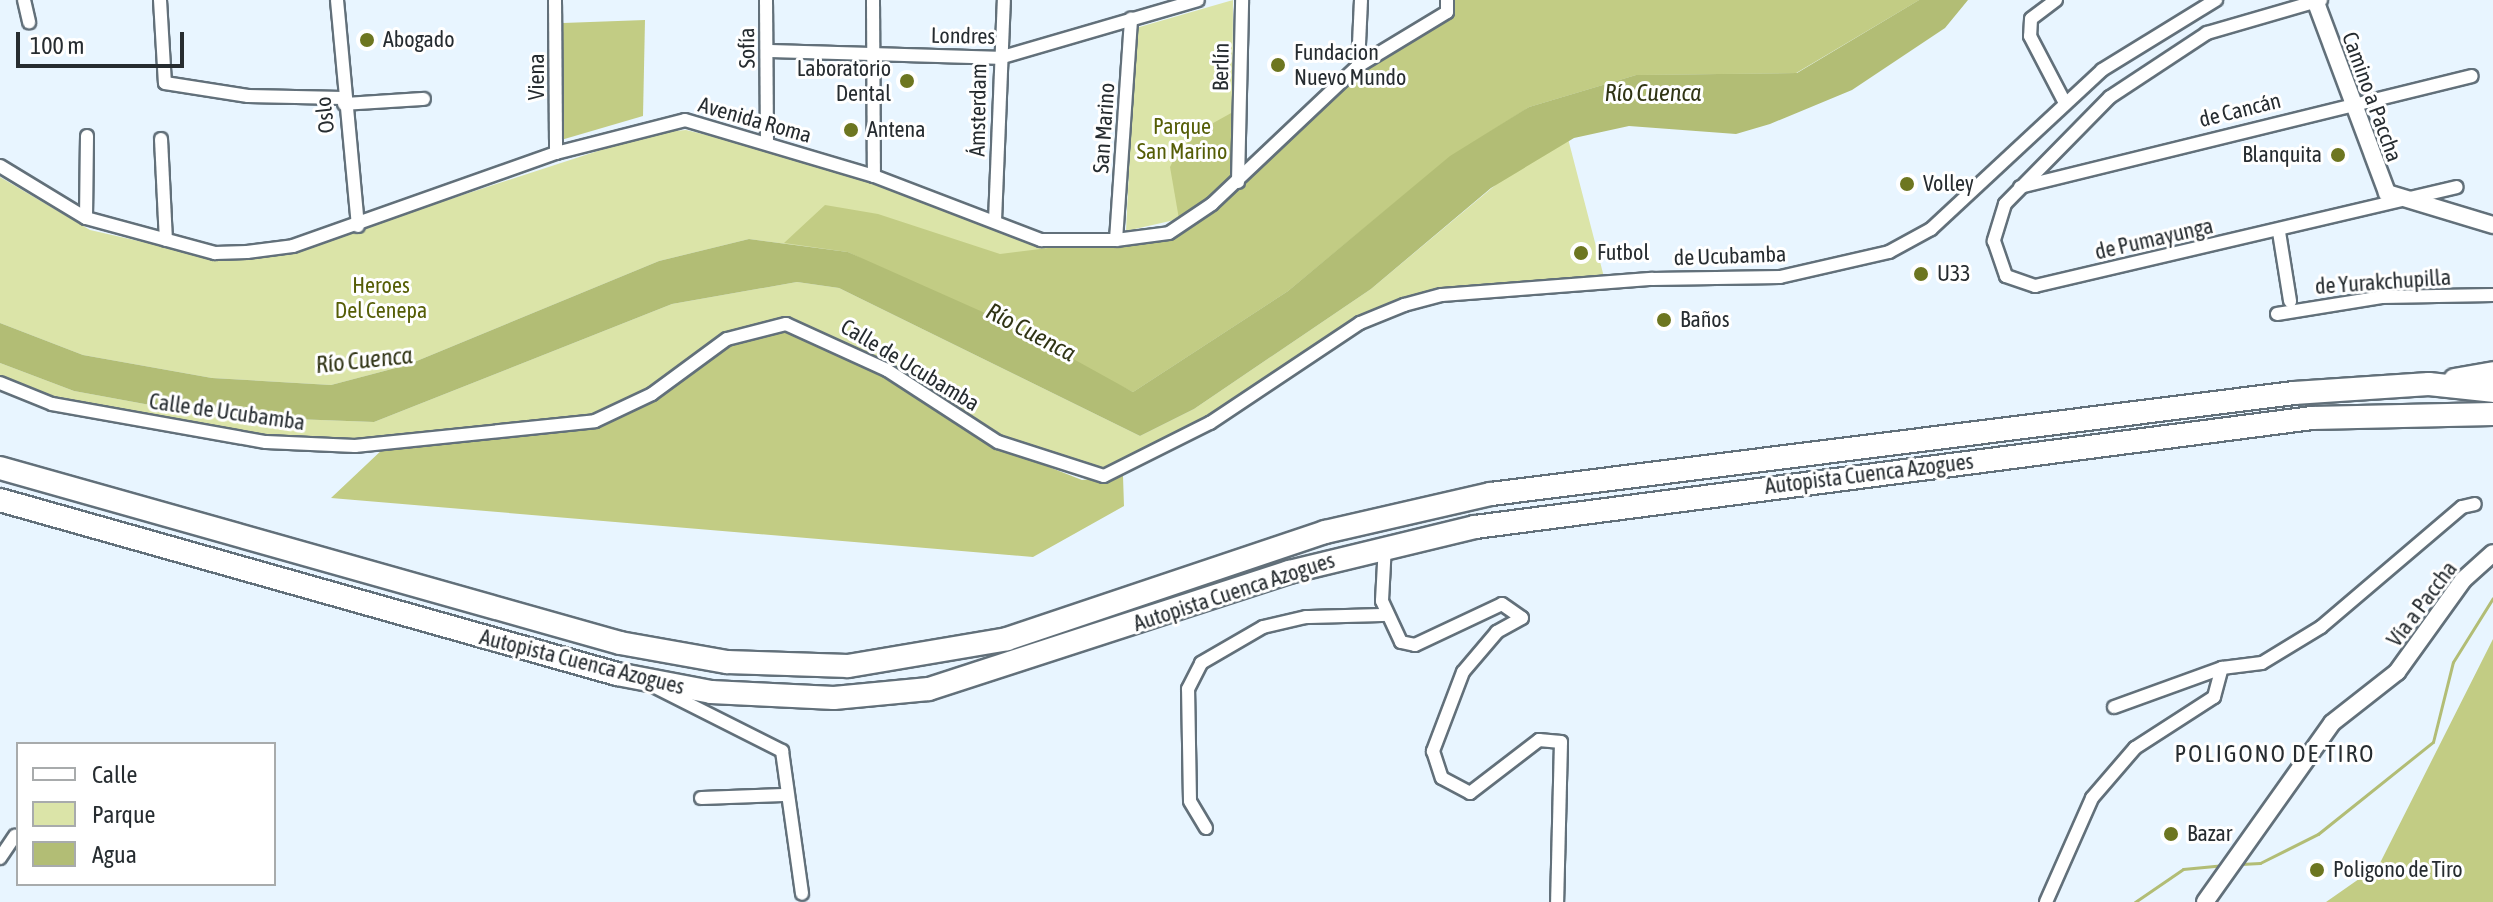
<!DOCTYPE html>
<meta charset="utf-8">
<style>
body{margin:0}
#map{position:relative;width:2493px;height:902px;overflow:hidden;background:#e8f5ff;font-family:"Asap Condensed",sans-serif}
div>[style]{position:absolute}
.green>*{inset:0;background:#dbe4a8}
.forest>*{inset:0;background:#c2cc84}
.water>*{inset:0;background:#b2bd75}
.stream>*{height:3px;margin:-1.5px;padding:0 1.5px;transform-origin:1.5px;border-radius:1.5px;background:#b2bd75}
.roads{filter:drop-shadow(2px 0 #62707a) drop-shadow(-2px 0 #62707a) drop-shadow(0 2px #62707a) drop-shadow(0 -2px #62707a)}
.street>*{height:12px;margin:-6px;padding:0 6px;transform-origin:6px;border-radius:6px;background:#fff}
.secondary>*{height:16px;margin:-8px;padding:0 8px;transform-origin:8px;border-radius:8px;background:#fff}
.highway>*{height:22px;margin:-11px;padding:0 11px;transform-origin:11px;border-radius:11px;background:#fff}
.dots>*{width:22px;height:22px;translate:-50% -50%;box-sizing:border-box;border:4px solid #fff;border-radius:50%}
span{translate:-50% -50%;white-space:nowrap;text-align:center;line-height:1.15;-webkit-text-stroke:6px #fff;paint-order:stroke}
.street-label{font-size:22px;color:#262c30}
.poi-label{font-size:22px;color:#262c30}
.left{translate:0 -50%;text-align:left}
.right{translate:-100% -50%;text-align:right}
.park-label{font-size:22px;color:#555d06}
.water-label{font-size:24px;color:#303415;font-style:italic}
.neighbourhood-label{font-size:24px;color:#262c30;letter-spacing:2px}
.legend{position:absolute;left:16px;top:742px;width:260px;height:144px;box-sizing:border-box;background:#fff;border:2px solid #a8abac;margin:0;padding:10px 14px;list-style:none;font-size:24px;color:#262c30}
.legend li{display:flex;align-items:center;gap:16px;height:40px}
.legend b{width:40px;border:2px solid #a8abac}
.scale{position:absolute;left:16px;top:32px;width:168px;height:36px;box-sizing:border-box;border:4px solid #262c30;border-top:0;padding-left:10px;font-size:24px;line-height:28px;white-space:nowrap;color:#262c30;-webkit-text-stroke:6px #fff;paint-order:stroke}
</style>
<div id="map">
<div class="green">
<i style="clip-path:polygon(1233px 0,1232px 179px,1179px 219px,1126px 231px,1136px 28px)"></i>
<i style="clip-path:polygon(1451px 0,1919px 0,1796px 73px,1636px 75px,1529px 107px,1450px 157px,1288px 291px,1133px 392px,1012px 325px,848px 252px,749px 239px,659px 261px,407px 365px,331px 385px,212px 378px,83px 355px,0 323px,0 177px,90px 230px,214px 258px,288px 252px,653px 133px,686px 130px,874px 176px,1064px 250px,1169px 233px,1212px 204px,1361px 70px,1450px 16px)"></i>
<i style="clip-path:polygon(1565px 127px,1604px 277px,1443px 295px,1360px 323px,1210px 423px,1104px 476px,998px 442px,652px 394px,595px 421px,355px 446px,266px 442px,52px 404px,0 383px,0 363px,74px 391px,210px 416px,374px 422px,672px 304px,797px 282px,839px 288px,1140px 436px,1194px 409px,1371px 289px)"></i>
</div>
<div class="forest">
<i style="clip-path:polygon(1451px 0,1919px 0,1796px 73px,1636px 75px,1529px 107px,1450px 157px,1288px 291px,1133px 392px,848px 252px,784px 243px,825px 205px,878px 214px,1000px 254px,1169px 233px,1361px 70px,1450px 16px)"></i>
<i style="clip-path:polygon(645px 20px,643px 116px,561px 140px,563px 23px)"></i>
<i style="clip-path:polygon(1233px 112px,1232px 179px,1179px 219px,1170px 167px,1176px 155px,1197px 132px)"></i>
<i style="clip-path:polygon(785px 328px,885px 374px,996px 446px,1082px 480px,1123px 476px,1124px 506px,1033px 557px,331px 498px,384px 448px,595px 424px,728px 343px)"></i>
<i style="clip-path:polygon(2493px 639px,2493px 902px,2326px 902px,2379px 865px)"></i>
</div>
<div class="water">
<i style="clip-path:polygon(1919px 0,1968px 0,1945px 28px,1852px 90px,1770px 124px,1736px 134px,1629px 126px,1574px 138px,1491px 188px,1371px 289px,1194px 409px,1140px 436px,839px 288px,797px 282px,672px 304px,374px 422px,210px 416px,74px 391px,0 363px,0 323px,83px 355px,212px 378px,331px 385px,407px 365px,659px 261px,749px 239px,848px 252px,1012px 325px,1133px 392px,1288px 291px,1450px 156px,1529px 107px,1636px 75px,1797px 73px)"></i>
</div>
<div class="stream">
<i style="left:2241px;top:864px;width:19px;rotate:-3deg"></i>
<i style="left:2260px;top:863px;width:65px;rotate:-26.6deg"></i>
<i style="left:2318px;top:834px;width:147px;rotate:-38.7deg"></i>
<i style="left:2433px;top:742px;width:82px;rotate:-76deg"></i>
<i style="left:2453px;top:662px;width:75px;rotate:-58deg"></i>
<i style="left:2135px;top:902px;width:58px;rotate:-34.5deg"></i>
<i style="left:2183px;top:869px;width:42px;rotate:-5.4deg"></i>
</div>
<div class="roads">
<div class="street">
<i style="left:24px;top:0;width:23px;rotate:77deg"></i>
<i style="left:160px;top:0;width:83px;rotate:86.6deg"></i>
<i style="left:165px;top:83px;width:84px;rotate:8.9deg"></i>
<i style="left:248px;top:96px;width:95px;rotate:1.2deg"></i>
<i style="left:337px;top:0;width:227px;rotate:84.7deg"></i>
<i style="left:555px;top:0;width:153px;rotate:89.6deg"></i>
<i style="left:766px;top:0;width:143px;rotate:89.6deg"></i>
<i style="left:873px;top:0;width:176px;rotate:89.7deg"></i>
<i style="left:2056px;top:0;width:31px;rotate:143deg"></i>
<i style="left:2031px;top:19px;width:17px;rotate:93deg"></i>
<i style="left:2030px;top:36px;width:76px;rotate:62.4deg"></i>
<i style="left:2321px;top:0;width:119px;rotate:163.9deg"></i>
<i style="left:2207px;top:33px;width:116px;rotate:146.6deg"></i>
<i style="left:2110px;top:97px;width:150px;rotate:134.5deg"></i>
<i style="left:2005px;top:204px;width:39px;rotate:107deg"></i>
<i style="left:1994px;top:241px;width:37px;rotate:71deg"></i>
<i style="left:2006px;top:276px;width:31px;rotate:19deg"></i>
<i style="left:2035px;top:286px;width:433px;rotate:-13.2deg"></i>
<i style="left:768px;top:51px;width:231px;rotate:1.7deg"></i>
<i style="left:999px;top:58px;width:207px;rotate:-16.2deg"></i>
<i style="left:1358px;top:66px;width:66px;rotate:-87.4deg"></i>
<i style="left:344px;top:104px;width:80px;rotate:-3.6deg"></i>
<i style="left:161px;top:139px;width:101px;rotate:87.2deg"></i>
<i style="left:0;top:166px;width:100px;rotate:31.2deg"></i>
<i style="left:86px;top:218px;width:134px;rotate:15.2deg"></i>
<i style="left:215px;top:253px;width:32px;rotate:-2deg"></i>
<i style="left:247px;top:252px;width:46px;rotate:-7.4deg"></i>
<i style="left:293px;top:246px;width:279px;rotate:-19.5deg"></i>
<i style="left:556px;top:153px;width:133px;rotate:-14.3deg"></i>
<i style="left:685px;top:120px;width:197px;rotate:16.5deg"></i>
<i style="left:874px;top:176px;width:179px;rotate:21deg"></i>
<i style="left:1041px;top:240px;width:75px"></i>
<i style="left:1116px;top:240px;width:53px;rotate:-7.5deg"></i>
<i style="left:1169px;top:233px;width:52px;rotate:-34deg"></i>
<i style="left:1212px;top:204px;width:201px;rotate:-43.4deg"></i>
<i style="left:1358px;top:66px;width:104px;rotate:-31.2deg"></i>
<i style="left:1447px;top:12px;width:12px;rotate:-90deg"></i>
<i style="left:1238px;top:182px;width:182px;rotate:-88.7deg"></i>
<i style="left:2020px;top:187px;width:465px;rotate:-13.8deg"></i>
<i style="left:86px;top:218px;width:82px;rotate:-89.3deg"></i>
<i style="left:995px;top:221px;width:221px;rotate:-87.7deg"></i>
<i style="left:2279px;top:232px;width:70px;rotate:80.9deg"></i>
<i style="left:1116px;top:240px;width:222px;rotate:-86.1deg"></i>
<i style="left:2277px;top:314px;width:106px;rotate:-9.2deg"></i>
<i style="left:2382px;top:297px;width:111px;rotate:-1deg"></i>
<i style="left:0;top:383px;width:56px;rotate:22deg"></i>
<i style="left:52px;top:404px;width:217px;rotate:10.1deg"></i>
<i style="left:266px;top:442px;width:89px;rotate:2.6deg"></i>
<i style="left:355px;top:446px;width:241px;rotate:-5.9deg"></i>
<i style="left:595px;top:421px;width:63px;rotate:-25.3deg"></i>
<i style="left:652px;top:394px;width:93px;rotate:-36.3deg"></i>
<i style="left:727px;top:339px;width:61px;rotate:-14.3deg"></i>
<i style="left:786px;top:324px;width:111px;rotate:24.5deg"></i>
<i style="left:887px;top:370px;width:132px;rotate:33deg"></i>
<i style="left:998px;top:442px;width:111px;rotate:17.8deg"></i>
<i style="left:1104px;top:476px;width:119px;rotate:-26.6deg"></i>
<i style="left:1210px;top:423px;width:180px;rotate:-33.7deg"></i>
<i style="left:1360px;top:323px;width:48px;rotate:-22.2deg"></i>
<i style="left:1404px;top:305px;width:39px;rotate:-15deg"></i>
<i style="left:1442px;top:295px;width:211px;rotate:-4.4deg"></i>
<i style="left:1652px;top:279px;width:128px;rotate:-0.9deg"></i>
<i style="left:1780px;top:277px;width:112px;rotate:-12.9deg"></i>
<i style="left:1889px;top:252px;width:48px;rotate:-28.7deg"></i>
<i style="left:1931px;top:229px;width:233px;rotate:-42.9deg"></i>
<i style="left:2102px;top:70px;width:134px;rotate:-31.6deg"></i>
<i style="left:1385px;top:545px;width:56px;rotate:93.1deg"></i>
<i style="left:1382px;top:601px;width:45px;rotate:65.1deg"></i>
<i style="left:1401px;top:642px;width:14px;rotate:12deg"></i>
<i style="left:1415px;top:645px;width:96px;rotate:-25.2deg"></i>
<i style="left:1502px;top:604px;width:24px;rotate:35deg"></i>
<i style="left:1522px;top:618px;width:29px;rotate:151deg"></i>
<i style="left:1497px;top:632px;width:52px;rotate:130.4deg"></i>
<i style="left:1463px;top:672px;width:85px;rotate:110.8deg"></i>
<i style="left:1433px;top:751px;width:28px;rotate:72deg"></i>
<i style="left:1442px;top:778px;width:32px;rotate:28deg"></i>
<i style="left:1470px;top:793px;width:87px;rotate:-37.5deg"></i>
<i style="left:1539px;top:740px;width:22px;rotate:5deg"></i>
<i style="left:1561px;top:742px;width:160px;rotate:91.4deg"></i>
<i style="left:651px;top:685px;width:147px;rotate:26.7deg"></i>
<i style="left:782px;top:751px;width:144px;rotate:82deg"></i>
<i style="left:2114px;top:707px;width:115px;rotate:-19.9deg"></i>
<i style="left:701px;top:798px;width:83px;rotate:-2.1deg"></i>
<i style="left:1206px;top:828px;width:31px;rotate:-121deg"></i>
<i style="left:1190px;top:801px;width:112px;rotate:-91deg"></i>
<i style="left:1188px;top:689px;width:29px;rotate:-63deg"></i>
<i style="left:1201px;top:663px;width:72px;rotate:-30.1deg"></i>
<i style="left:1263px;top:627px;width:44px;rotate:-13.1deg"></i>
<i style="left:1306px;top:617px;width:79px;rotate:-1.5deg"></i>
<i style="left:0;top:858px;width:27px;rotate:-56deg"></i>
<i style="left:2046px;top:902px;width:114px;rotate:-66.1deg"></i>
<i style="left:2092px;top:798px;width:66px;rotate:-49.3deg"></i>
<i style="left:2135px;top:748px;width:94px;rotate:-32.8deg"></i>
<i style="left:2214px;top:697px;width:30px;rotate:-75deg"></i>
<i style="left:2222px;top:668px;width:40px;rotate:-7.1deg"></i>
<i style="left:2262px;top:663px;width:69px;rotate:-31.4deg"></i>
<i style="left:2321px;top:627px;width:185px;rotate:-40.4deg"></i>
<i style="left:2462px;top:507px;width:13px;rotate:-13deg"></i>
</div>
<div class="secondary">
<i style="left:2315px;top:0;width:206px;rotate:69.5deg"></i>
<i style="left:2387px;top:193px;width:111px;rotate:16.8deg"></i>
<i style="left:2205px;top:902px;width:219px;rotate:-54.6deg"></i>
<i style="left:2332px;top:723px;width:83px;rotate:-38.1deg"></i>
<i style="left:2397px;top:672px;width:113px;rotate:-54.3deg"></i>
<i style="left:2463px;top:580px;width:40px;rotate:-42deg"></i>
</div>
<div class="highway">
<i style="left:2455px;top:380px;width:39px;rotate:-10deg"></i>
<i style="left:0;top:468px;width:644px;rotate:15.76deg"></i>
<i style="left:620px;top:643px;width:109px;rotate:10.1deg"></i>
<i style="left:727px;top:662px;width:121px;rotate:1.9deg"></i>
<i style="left:848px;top:666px;width:161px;rotate:-9.6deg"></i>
<i style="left:1007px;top:639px;width:336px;rotate:-18.6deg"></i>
<i style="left:1325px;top:532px;width:170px;rotate:-12.9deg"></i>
<i style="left:1491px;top:494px;width:809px;rotate:-7.17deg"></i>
<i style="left:2294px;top:393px;width:135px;rotate:-3.8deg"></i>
<i style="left:2429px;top:384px;width:64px;rotate:6.2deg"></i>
<i style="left:0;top:500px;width:641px;rotate:15.75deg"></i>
<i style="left:617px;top:674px;width:96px;rotate:10.8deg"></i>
<i style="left:711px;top:692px;width:123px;rotate:2.8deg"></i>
<i style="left:834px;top:698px;width:95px;rotate:-5.4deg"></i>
<i style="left:929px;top:689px;width:379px;rotate:-18deg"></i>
<i style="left:1289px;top:572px;width:191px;rotate:-13.6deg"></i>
<i style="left:1475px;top:527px;width:844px;rotate:-7.42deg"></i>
<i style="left:2312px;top:418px;width:181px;rotate:-1.3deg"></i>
</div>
</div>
<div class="dots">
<i style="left:367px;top:40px;background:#6d7620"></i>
<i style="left:1278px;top:65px;background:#6d7620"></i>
<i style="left:907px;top:81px;background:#6d7620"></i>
<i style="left:851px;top:130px;background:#6d7620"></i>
<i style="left:2338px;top:155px;background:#6d7620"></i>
<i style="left:1907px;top:184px;background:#6d7620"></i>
<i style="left:1581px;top:253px;background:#6d7620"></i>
<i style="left:1921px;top:274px;background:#6d7620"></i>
<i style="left:1664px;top:320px;background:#6d7620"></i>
<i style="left:2171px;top:834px;background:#6d7620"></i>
<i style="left:2317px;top:870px;background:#6d7620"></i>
</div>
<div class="street-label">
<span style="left:963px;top:36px;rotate:1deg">Londres</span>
<span style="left:747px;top:48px;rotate:-91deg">Sofía</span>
<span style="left:1221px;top:67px;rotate:-89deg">Berlín</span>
<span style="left:537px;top:77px;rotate:-90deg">Viena</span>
<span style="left:2372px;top:97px;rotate:70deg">Camino a Paccha</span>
<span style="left:978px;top:110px;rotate:-89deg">Ámsterdam</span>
<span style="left:2240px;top:110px;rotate:-14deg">de Cancán</span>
<span style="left:325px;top:115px;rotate:-96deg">Oslo</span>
<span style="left:755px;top:120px;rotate:16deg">Avenida Roma</span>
<span style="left:1104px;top:128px;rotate:-86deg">San Marino</span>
<span style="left:2154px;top:239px;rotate:-13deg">de Pumayunga</span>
<span style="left:1730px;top:256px;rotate:-2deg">de Ucubamba</span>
<span style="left:2383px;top:282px;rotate:-4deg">de Yurakchupilla</span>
<span style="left:910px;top:365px;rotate:31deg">Calle de Ucubamba</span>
<span style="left:227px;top:412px;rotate:8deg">Calle de Ucubamba</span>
<span style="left:1869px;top:474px;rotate:-7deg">Autopista Cuenca Azogues</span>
<span style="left:1234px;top:592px;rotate:-18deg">Autopista Cuenca Azogues</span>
<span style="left:2422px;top:604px;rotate:-53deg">Vía a Paccha</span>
<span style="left:582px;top:662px;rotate:14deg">Autopista Cuenca Azogues</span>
</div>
<div class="poi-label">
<span class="left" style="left:383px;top:40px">Abogado</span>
<span class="left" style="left:1294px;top:65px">Fundacion<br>Nuevo Mundo</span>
<span class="right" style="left:891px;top:81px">Laboratorio<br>Dental</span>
<span class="left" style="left:867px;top:130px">Antena</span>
<span class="right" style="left:2322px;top:155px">Blanquita</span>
<span class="left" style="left:1923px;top:184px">Volley</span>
<span class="left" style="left:1597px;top:253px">Futbol</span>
<span class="left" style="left:1937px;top:274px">U33</span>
<span class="left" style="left:1680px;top:320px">Baños</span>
<span class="left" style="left:2187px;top:834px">Bazar</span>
<span class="left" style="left:2333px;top:870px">Poligono de Tiro</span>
</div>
<div class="park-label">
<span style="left:1182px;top:139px">Parque<br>San Marino</span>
<span style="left:381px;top:298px">Heroes<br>Del Cenepa</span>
</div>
<div class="water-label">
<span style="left:1653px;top:93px">Río Cuenca</span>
<span style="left:1031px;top:332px;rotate:28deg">Río Cuenca</span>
<span style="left:364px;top:360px;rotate:-6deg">Río Cuenca</span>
</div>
<div class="neighbourhood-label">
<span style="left:2275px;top:754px">POLIGONO DE TIRO</span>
</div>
<ul class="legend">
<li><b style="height:10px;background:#fff"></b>Calle</li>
<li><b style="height:22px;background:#dbe4a8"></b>Parque</li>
<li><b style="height:22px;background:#b2bd75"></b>Agua</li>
</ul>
<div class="scale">100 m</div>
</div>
